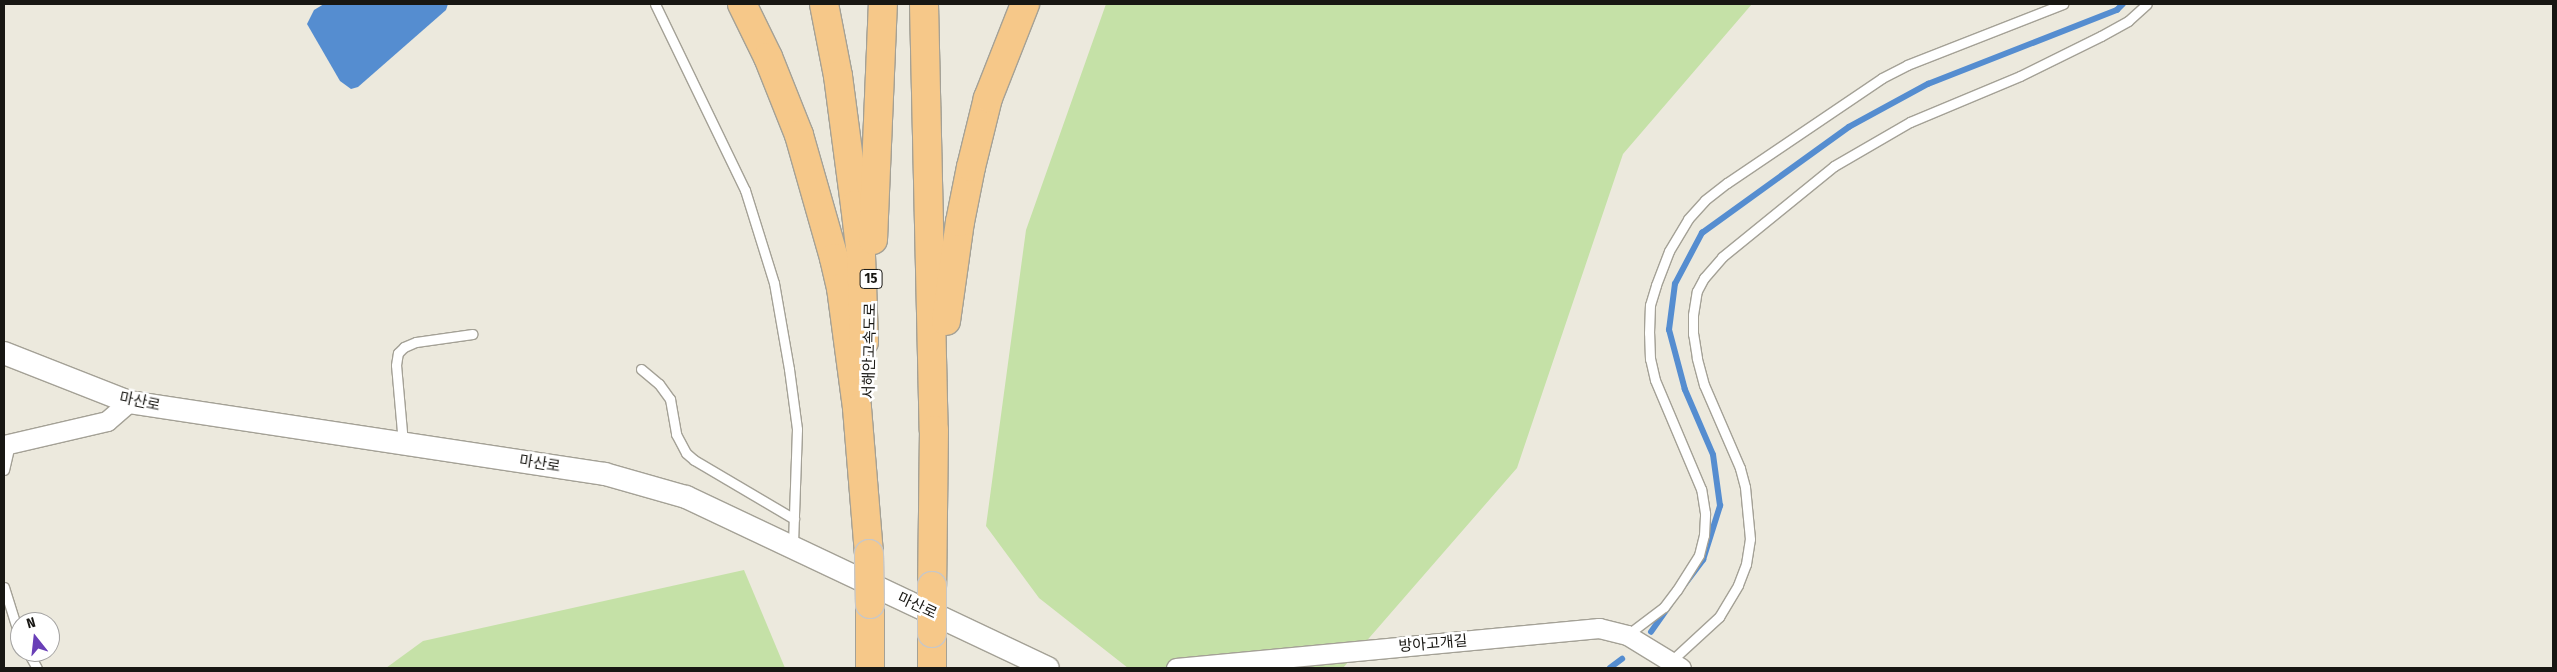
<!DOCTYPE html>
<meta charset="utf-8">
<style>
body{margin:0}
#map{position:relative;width:2557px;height:672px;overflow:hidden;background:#ece9dd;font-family:"Fira Sans Condensed","Noto Sans KR",sans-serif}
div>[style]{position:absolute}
.green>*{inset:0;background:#c5e1a7}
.water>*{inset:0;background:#558dd0}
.stream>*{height:5.5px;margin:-2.75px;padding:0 2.75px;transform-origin:2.75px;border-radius:2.75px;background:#558dd0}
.roads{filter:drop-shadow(1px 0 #a4a196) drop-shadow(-1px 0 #a4a196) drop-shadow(0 1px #a4a196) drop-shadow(0 -1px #a4a196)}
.service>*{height:9px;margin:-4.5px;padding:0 4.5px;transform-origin:4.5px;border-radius:4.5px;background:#fff}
.minor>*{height:19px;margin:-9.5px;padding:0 9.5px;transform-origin:9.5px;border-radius:9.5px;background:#fff}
.tertiary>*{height:22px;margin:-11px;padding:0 11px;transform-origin:11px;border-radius:11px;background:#fff}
.motorway>*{height:28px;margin:-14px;padding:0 14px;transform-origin:14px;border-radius:14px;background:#f6c889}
.bridges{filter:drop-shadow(1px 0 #c8c7c6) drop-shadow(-1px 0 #c8c7c6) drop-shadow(0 1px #c8c7c6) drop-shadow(0 -1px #c8c7c6)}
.motorway-bridge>*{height:28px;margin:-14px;padding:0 14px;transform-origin:14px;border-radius:14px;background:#f6c889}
span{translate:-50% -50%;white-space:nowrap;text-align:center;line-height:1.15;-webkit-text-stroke:5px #fff;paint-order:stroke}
.shield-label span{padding:1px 4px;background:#fff;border:1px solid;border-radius:4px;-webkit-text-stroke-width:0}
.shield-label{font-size:14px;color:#181713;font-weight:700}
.street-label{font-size:15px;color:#181713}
.frame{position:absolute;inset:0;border:5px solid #181713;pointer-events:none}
.north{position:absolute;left:10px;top:612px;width:50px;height:50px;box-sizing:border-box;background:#fff;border:1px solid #a3a2a1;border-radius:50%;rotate:344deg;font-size:14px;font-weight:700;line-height:20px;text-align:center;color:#181713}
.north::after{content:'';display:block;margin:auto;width:18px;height:22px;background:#693fb7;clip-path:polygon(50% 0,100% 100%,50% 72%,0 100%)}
</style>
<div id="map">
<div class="green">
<i style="clip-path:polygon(1106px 4px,1752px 4px,1623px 154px,1517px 468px,1343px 668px,1128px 668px,1039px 598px,986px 526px,1026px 230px)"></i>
<i style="clip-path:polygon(744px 570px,785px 668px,386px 668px,423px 641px)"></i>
</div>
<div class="water">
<i style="clip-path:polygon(324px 4px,448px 4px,446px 10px,358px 87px,351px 89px,340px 81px,307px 24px,314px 10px)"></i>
</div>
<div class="stream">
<i style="left:1685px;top:584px;width:30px;rotate:-53deg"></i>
<i style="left:1703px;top:560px;width:57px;rotate:-72.5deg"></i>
<i style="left:1720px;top:506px;width:51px;rotate:-97.8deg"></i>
<i style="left:1713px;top:455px;width:71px;rotate:-113.3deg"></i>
<i style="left:1685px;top:390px;width:62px;rotate:-104.9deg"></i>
<i style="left:1669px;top:330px;width:46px;rotate:-82.6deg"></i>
<i style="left:1675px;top:284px;width:58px;rotate:-62.1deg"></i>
<i style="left:1702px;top:233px;width:181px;rotate:-35.8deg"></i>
<i style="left:1849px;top:127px;width:90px;rotate:-28.6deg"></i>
<i style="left:1928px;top:84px;width:203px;rotate:-21.4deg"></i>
<i style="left:2117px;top:10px;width:8px;rotate:-45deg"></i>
<i style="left:1651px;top:632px;width:32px;rotate:-55deg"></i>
<i style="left:1610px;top:668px;width:15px;rotate:-37deg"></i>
</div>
<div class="roads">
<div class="service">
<i style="left:655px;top:4px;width:207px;rotate:64.2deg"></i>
<i style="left:745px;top:190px;width:97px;rotate:72.7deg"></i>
<i style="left:774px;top:283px;width:87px;rotate:80.1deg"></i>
<i style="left:789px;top:369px;width:61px;rotate:82.4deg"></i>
<i style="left:797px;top:429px;width:116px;rotate:92deg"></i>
<i style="left:641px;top:369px;width:23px;rotate:40deg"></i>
<i style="left:659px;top:384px;width:19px;rotate:54deg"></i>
<i style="left:670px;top:399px;width:36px;rotate:80deg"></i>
<i style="left:676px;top:434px;width:21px;rotate:62deg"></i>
<i style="left:686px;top:453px;width:11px;rotate:41deg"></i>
<i style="left:694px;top:460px;width:116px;rotate:30.5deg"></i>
<i style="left:403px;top:443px;width:78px;rotate:-95.1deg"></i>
<i style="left:396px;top:365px;width:12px;rotate:-81deg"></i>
<i style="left:398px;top:353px;width:8px;rotate:-45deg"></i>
<i style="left:404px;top:347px;width:13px;rotate:-23deg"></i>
<i style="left:416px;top:342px;width:57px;rotate:-8.1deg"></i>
<i style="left:4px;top:470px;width:27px;rotate:-77deg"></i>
<i style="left:4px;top:587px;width:53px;rotate:72.6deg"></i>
<i style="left:1627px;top:635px;width:46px;rotate:-37.1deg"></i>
<i style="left:1664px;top:607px;width:21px;rotate:-53deg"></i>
<i style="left:1677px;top:590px;width:41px;rotate:-57.8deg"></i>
<i style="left:1699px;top:555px;width:21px;rotate:-76deg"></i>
<i style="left:1704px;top:535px;width:22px;rotate:-87deg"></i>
<i style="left:1705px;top:513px;width:24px;rotate:-99deg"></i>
<i style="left:1701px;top:489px;width:118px;rotate:-112.9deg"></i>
<i style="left:1655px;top:380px;width:22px;rotate:-103deg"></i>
<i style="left:1650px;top:359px;width:26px;rotate:-92deg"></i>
<i style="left:1649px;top:333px;width:28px;rotate:-88deg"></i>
<i style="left:1650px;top:305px;width:21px;rotate:-73deg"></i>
<i style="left:1656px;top:285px;width:36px;rotate:-69deg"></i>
<i style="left:1669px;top:251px;width:37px;rotate:-59deg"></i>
<i style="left:1688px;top:219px;width:25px;rotate:-48deg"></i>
<i style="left:1705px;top:200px;width:28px;rotate:-38deg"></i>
<i style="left:1727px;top:183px;width:187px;rotate:-34.1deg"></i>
<i style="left:1882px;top:78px;width:28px;rotate:-27deg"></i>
<i style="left:1907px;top:65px;width:168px;rotate:-21.4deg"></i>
<i style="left:28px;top:652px;width:18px;rotate:61deg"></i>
<i style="left:1670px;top:662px;width:67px;rotate:-42.6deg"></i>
<i style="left:1719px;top:617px;width:37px;rotate:-59deg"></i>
<i style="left:1738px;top:585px;width:22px;rotate:-69deg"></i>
<i style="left:1746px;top:564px;width:25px;rotate:-81deg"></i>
<i style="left:1750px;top:539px;width:52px;rotate:-95.5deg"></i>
<i style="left:1745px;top:487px;width:20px;rotate:-105deg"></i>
<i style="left:1740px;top:468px;width:90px;rotate:-113.4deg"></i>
<i style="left:1704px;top:385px;width:28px;rotate:-105deg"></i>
<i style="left:1697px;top:358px;width:24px;rotate:-99deg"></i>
<i style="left:1693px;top:334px;width:19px;rotate:-90deg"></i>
<i style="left:1693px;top:315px;width:24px;rotate:-81deg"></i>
<i style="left:1697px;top:291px;width:15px;rotate:-62deg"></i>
<i style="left:1704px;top:278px;width:28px;rotate:-49deg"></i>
<i style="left:1722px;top:257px;width:144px;rotate:-39.1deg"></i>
<i style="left:1834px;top:166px;width:88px;rotate:-30.1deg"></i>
<i style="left:1910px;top:122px;width:119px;rotate:-22.7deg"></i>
<i style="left:2020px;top:76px;width:90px;rotate:-26.3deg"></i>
<i style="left:2101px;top:36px;width:31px;rotate:-29deg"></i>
<i style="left:2128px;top:21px;width:25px;rotate:-42deg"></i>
</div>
<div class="minor">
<i style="left:4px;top:445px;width:106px;rotate:-13.1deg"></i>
<i style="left:107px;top:421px;width:29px;rotate:-41deg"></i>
<i style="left:1176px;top:668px;width:425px;rotate:-5.4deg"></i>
<i style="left:1599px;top:628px;width:29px;rotate:14deg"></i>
<i style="left:1627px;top:635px;width:63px;rotate:31.4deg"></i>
</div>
<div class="tertiary">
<i style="left:4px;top:353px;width:134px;rotate:21.4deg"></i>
<i style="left:129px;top:402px;width:481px;rotate:8.6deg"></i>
<i style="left:605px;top:474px;width:84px;rotate:15.9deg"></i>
<i style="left:686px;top:497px;width:400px;rotate:25.3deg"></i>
</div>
<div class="motorway">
<i style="left:742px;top:4px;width:59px;rotate:63.9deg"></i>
<i style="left:768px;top:57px;width:84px;rotate:68.3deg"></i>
<i style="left:799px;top:135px;width:128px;rotate:74.1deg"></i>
<i style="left:834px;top:258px;width:31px;rotate:77deg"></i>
<i style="left:841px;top:288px;width:121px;rotate:82.4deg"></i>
<i style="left:857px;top:408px;width:146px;rotate:85.3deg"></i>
<i style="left:824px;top:4px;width:73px;rotate:79deg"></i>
<i style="left:838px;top:76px;width:130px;rotate:82.5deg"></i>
<i style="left:855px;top:205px;width:50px;rotate:83.2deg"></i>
<i style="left:861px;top:255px;width:87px;rotate:88deg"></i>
<i style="left:924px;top:4px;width:426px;rotate:88.7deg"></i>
<i style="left:934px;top:430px;width:156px;rotate:90.7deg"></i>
<i style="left:873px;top:240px;width:236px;rotate:-87.6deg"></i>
<i style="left:946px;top:321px;width:100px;rotate:-82deg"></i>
<i style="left:960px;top:222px;width:56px;rotate:-78.7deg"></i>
<i style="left:971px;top:167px;width:71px;rotate:-76.2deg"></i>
<i style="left:988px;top:98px;width:101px;rotate:-68.5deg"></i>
<i style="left:870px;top:668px;width:64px;rotate:-90deg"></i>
<i style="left:932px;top:668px;width:35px;rotate:-90deg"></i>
</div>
</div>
<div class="bridges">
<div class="motorway-bridge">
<i style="left:869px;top:554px;width:50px;rotate:88.9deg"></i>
<i style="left:932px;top:586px;width:47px;rotate:90deg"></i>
</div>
</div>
<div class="shield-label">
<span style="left:871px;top:279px">15</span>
</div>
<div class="street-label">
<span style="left:870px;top:351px;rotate:-89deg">서해안고속도로</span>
<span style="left:140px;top:402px;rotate:12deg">마산로</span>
<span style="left:540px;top:464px;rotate:9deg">마산로</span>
<span style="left:917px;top:606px;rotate:25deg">마산로</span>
<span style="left:1433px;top:644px;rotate:-5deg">방아고개길</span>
</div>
<div class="frame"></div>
<div class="north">N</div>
</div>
